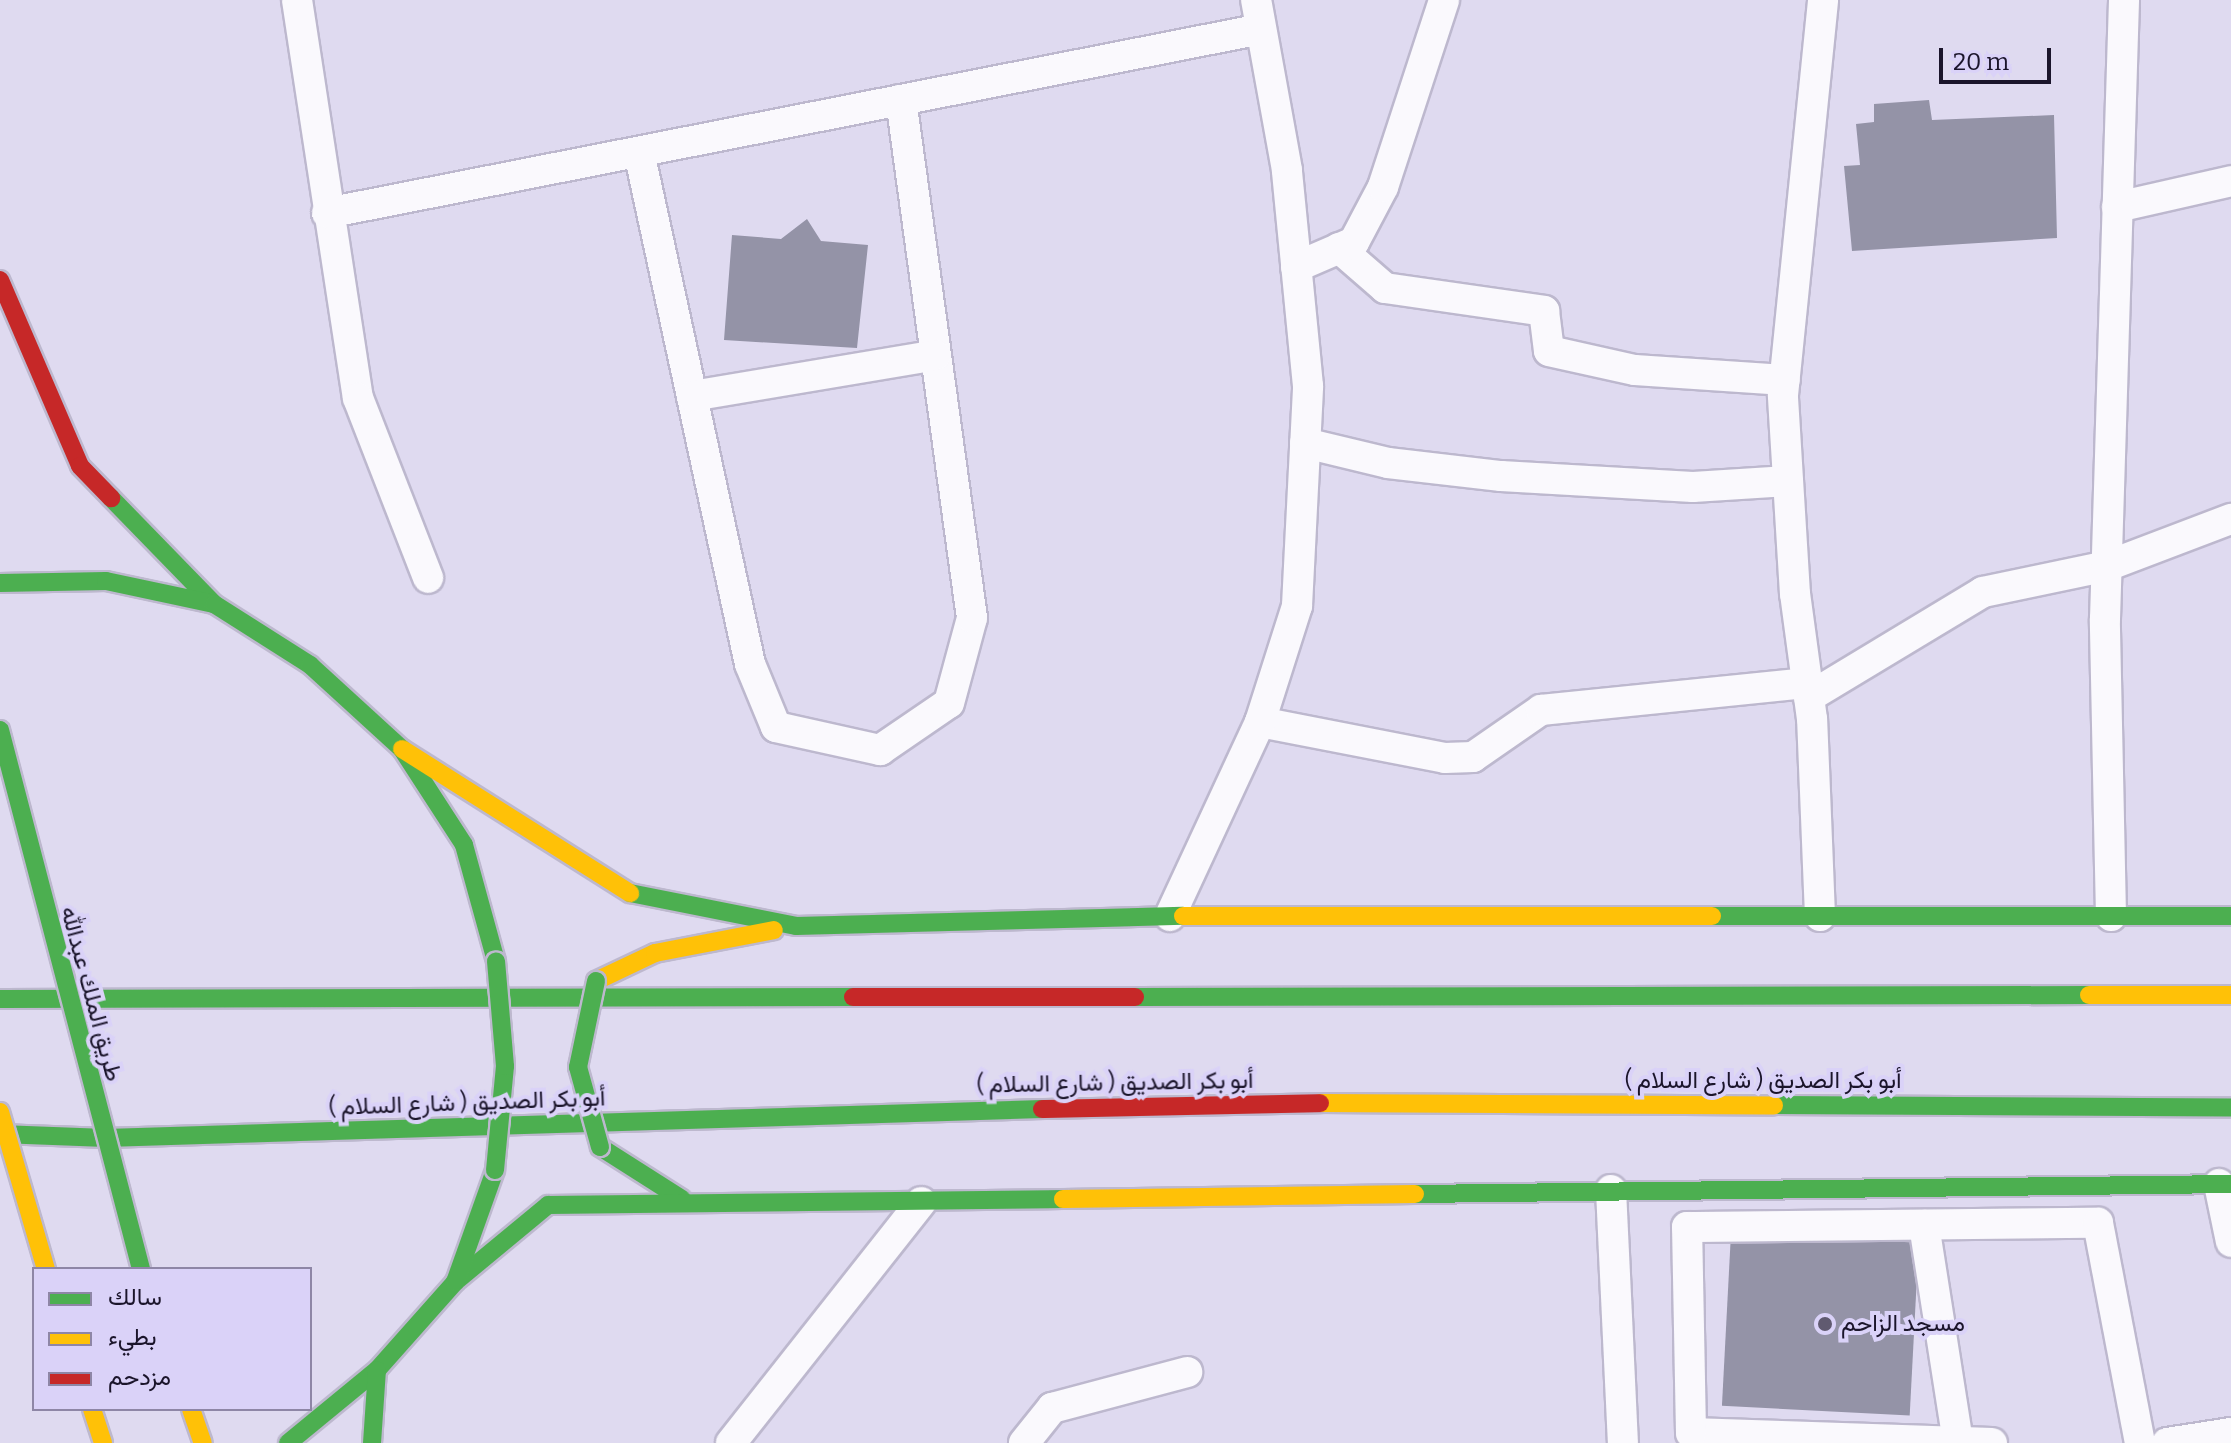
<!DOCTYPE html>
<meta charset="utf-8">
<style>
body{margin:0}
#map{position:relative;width:2231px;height:1443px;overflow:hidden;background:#dfdaf0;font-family:Bitter,Vazirmatn,serif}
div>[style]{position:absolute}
.building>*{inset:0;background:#9493a7;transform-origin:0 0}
.roads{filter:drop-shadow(2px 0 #bdb8ce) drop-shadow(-2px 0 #bdb8ce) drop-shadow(0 2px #bdb8ce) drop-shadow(0 -2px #bdb8ce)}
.street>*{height:30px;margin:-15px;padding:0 15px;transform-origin:15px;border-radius:15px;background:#faf9fd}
.fast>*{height:18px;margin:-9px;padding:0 9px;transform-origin:9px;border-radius:9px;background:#4caf50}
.slow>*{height:18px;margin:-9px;padding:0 9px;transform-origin:9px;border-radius:9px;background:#ffc107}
.jam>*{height:18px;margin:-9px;padding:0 9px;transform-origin:9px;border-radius:9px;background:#c62828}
.bridges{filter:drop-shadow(2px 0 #bdb8ce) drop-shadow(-2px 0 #bdb8ce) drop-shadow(0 2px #bdb8ce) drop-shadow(0 -2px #bdb8ce)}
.fast-bridge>*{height:18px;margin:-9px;padding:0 9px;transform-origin:9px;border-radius:9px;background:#4caf50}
.slow-bridge>*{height:18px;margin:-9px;padding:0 9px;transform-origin:9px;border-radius:9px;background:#ffc107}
.dots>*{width:22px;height:22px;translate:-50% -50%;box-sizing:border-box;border:4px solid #dad2f8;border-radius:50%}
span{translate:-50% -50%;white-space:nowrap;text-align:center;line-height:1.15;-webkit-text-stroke:8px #dad2f8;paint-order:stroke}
.street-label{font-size:24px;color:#1b152b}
.poi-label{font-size:24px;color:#1b152b}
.left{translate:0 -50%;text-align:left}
.legend{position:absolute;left:32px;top:1267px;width:280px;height:144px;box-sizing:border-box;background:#dad2f8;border:2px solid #8e86a6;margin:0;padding:10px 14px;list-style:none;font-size:24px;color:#1b152b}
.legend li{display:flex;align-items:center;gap:16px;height:40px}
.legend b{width:40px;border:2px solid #8e86a6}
.scale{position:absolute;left:1939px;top:48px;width:112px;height:36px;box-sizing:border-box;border:4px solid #1b152b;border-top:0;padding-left:10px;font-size:24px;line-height:28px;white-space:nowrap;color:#1b152b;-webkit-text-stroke:6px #dad2f8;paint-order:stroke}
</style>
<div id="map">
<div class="building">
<i style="clip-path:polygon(1929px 100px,1932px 120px,2054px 115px,2057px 238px,1852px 251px,1844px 166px,1860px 165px,1856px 124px,1874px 122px,1874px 104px)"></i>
<i style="clip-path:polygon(807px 219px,821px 241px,868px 245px,857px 348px,724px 340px,732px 235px,781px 239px)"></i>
<i style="left:1731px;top:1233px;width:188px;height:173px;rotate:3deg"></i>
</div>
<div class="roads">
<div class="street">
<i style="left:297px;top:0;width:403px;rotate:81.3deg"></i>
<i style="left:358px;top:398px;width:193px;rotate:68.7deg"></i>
<i style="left:639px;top:152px;width:524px;rotate:77.77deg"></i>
<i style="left:750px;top:664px;width:68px;rotate:67.6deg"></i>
<i style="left:776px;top:727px;width:107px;rotate:12.5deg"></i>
<i style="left:880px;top:750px;width:83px;rotate:-34.3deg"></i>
<i style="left:949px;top:703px;width:88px;rotate:-74.9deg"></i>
<i style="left:972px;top:618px;width:523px;rotate:-97.8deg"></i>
<i style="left:2117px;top:207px;width:117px;rotate:-12.8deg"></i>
<i style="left:327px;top:213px;width:952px;rotate:-11.14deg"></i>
<i style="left:1339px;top:248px;width:61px;rotate:41deg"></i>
<i style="left:1385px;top:288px;width:161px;rotate:8.2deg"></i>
<i style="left:1544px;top:311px;width:40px;rotate:82.9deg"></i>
<i style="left:1549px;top:351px;width:88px;rotate:12.5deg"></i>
<i style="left:1635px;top:370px;width:150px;rotate:3.8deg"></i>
<i style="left:1296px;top:267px;width:63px;rotate:-23.3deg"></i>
<i style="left:1354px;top:242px;width:62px;rotate:-62.2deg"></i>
<i style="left:1383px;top:187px;width:197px;rotate:-71.9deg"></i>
<i style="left:692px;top:396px;width:247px;rotate:-9.5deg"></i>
<i style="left:1305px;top:443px;width:85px;rotate:13.5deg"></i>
<i style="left:1388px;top:463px;width:114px;rotate:6.6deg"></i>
<i style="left:1501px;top:476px;width:192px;rotate:3.3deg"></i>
<i style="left:1693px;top:487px;width:95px;rotate:-3.6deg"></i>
<i style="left:1809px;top:697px;width:203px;rotate:-31.1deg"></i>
<i style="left:1983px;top:592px;width:127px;rotate:-11.8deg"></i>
<i style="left:2107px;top:566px;width:133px;rotate:-20.8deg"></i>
<i style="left:1260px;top:722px;width:188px;rotate:11deg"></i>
<i style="left:1445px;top:758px;width:28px;rotate:-2deg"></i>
<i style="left:1473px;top:757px;width:83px;rotate:-34.7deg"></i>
<i style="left:1541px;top:710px;width:268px;rotate:-5.8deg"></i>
<i style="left:1170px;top:916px;width:214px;rotate:-65.1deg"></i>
<i style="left:1260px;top:722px;width:122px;rotate:-72.3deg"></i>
<i style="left:1297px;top:606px;width:220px;rotate:-87.1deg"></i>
<i style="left:1308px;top:386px;width:217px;rotate:-95.6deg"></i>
<i style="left:1287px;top:170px;width:173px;rotate:-100.3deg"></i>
<i style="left:1820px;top:916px;width:197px;rotate:-92.3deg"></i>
<i style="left:1812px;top:719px;width:126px;rotate:-97.7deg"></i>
<i style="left:1795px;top:594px;width:199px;rotate:-93.5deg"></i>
<i style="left:1783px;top:395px;width:397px;rotate:-84.2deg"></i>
<i style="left:2111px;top:916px;width:297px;rotate:-91.2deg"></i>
<i style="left:2105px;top:619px;width:619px;rotate:-88.24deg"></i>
<i style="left:2219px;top:1184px;width:59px;rotate:78.3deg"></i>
<i style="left:1611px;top:1190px;width:253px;rotate:87.3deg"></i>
<i style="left:1924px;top:1225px;width:221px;rotate:81.1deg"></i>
<i style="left:731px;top:1443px;width:307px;rotate:-51.7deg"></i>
<i style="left:1024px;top:1443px;width:45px;rotate:-51.3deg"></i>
<i style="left:1052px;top:1408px;width:140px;rotate:-14.9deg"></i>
<i style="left:1992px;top:1443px;width:301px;rotate:-178.1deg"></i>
<i style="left:1691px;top:1433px;width:206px;rotate:-91.1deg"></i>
<i style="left:1687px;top:1227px;width:411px;rotate:-0.6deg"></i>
<i style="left:2098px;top:1223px;width:224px;rotate:79.2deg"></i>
<i style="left:2167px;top:1443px;width:65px;rotate:-8.9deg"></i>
</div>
<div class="fast">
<i style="left:111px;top:498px;width:148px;rotate:45.8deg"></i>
<i style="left:0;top:583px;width:106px;rotate:-1.1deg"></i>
<i style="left:106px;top:581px;width:110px;rotate:12deg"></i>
<i style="left:214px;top:604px;width:114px;rotate:32.4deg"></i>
<i style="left:310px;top:665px;width:125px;rotate:42.4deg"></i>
<i style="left:402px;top:749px;width:114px;rotate:57.1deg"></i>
<i style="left:464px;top:845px;width:120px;rotate:74.6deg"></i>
<i style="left:630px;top:893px;width:169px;rotate:11.2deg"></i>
<i style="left:796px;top:926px;width:387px;rotate:-1.5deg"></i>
<i style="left:1712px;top:916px;width:519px"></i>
<i style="left:1135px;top:997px;width:954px;rotate:-0.12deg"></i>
<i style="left:0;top:999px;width:853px;rotate:-0.13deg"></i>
<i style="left:1774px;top:1105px;width:457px;rotate:0.3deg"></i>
<i style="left:0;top:1134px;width:106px;rotate:2.2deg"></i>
<i style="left:106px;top:1138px;width:936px;rotate:-1.77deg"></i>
<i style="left:600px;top:1147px;width:97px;rotate:32.4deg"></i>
<i style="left:1415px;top:1194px;width:816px;rotate:-0.7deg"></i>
<i style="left:455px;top:1282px;width:121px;rotate:-39.6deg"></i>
<i style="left:548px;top:1205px;width:515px;rotate:-0.67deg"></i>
<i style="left:288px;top:1443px;width:115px;rotate:-39.4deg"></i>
<i style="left:377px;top:1370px;width:118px;rotate:-48.4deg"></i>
<i style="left:455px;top:1282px;width:119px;rotate:-70.3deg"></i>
<i style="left:372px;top:1443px;width:73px;rotate:-86.1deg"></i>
</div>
<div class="slow">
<i style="left:402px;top:749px;width:270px;rotate:32.3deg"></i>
<i style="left:1183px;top:916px;width:529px"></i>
<i style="left:596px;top:981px;width:65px;rotate:-25.4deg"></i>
<i style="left:655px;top:953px;width:121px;rotate:-10.9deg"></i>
<i style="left:2089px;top:995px;width:142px"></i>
<i style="left:1320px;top:1103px;width:454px;rotate:0.3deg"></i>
<i style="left:1063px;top:1199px;width:352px;rotate:-0.8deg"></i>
<i style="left:92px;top:1409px;width:36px;rotate:72deg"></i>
<i style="left:191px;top:1409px;width:36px;rotate:71deg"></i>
</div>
<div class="jam">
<i style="left:0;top:280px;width:202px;rotate:66.7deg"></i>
<i style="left:80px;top:466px;width:45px;rotate:45.9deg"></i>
<i style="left:853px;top:997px;width:282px"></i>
<i style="left:1042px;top:1109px;width:278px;rotate:-1.2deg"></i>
</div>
</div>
<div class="bridges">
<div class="fast-bridge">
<i style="left:0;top:730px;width:557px;rotate:75.34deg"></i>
<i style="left:596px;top:981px;width:88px;rotate:101.8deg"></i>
<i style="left:578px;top:1067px;width:83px;rotate:74.6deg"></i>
<i style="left:495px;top:1170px;width:104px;rotate:-84.5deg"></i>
<i style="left:505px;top:1066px;width:105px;rotate:-94.9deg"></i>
</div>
<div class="slow-bridge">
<i style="left:0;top:1112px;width:164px;rotate:73.7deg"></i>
</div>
</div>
<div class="dots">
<i style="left:1825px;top:1324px;background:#605a70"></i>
</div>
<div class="street-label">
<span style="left:91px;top:994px;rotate:75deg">طريق الملك عبدالله</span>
<span style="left:1763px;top:1081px">( شارع السلام ) أبو بكر الصديق</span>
<span style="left:1115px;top:1083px;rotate:-1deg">( شارع السلام ) أبو بكر الصديق</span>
<span style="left:467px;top:1103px;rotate:-2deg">( شارع السلام ) أبو بكر الصديق</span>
</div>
<div class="poi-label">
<span class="left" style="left:1841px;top:1324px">مسجد الزاحم</span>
</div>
<ul class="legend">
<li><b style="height:10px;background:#4caf50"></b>سالك</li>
<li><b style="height:10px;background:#ffc107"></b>بطيء</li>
<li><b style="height:10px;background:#c62828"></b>مزدحم</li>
</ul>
<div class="scale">20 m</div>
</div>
